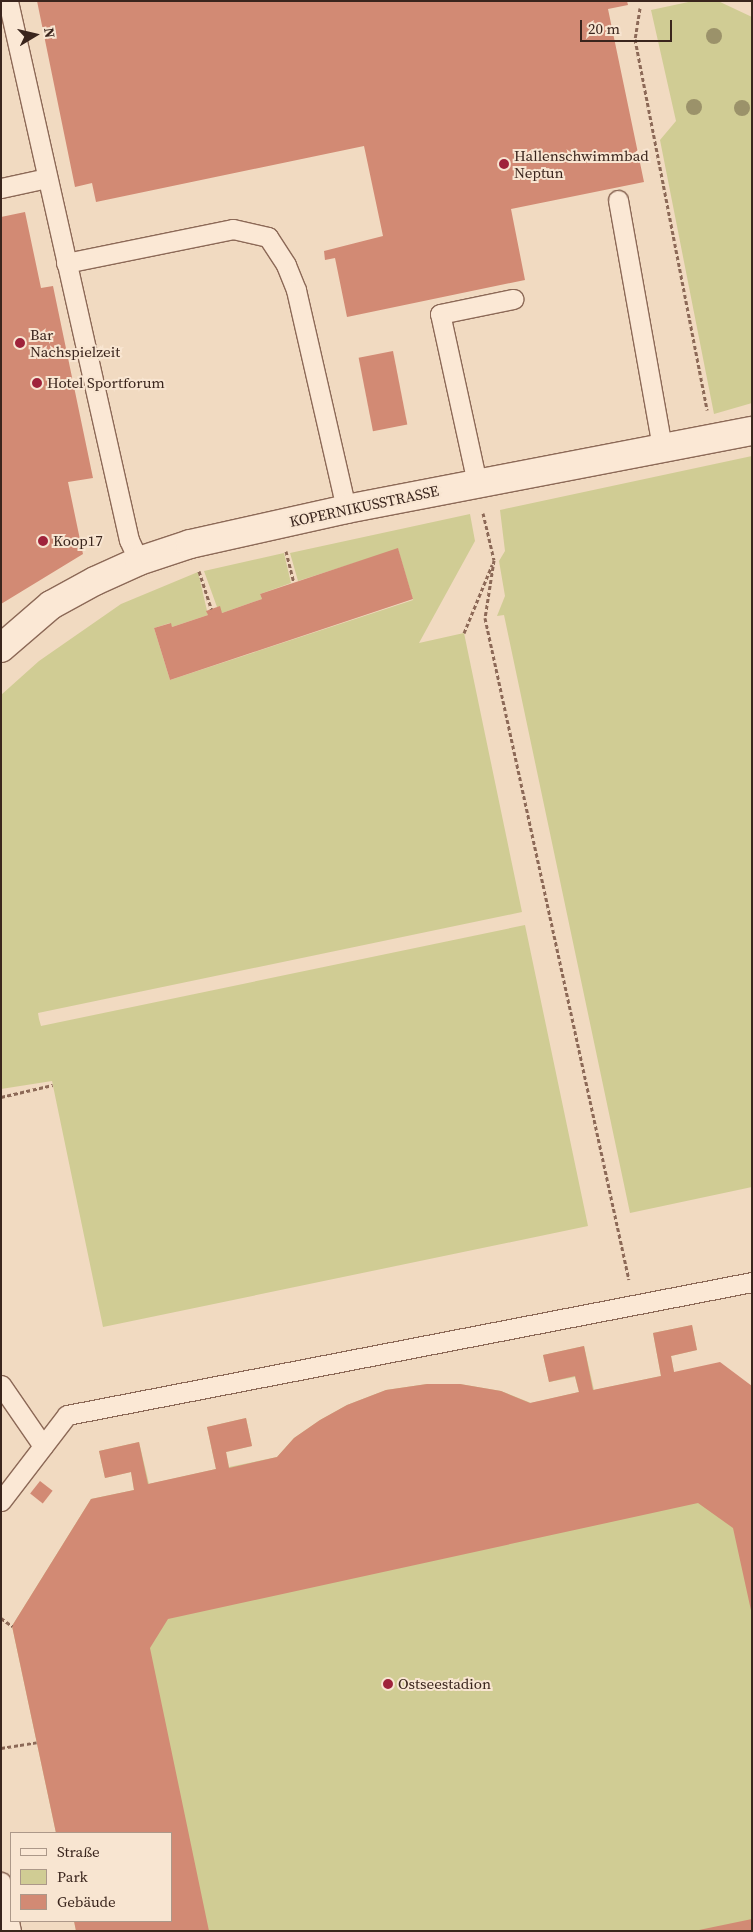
<!DOCTYPE html>
<meta charset="utf-8">
<style>
body{margin:0}
#map{position:relative;width:753px;height:1932px;overflow:hidden;background:#f1dac1;font-family:"Source Serif 4",serif}
div>[style]{position:absolute}
.green>*{inset:0;background:#d0cc94}
.building>*{inset:0;background:#d28a74;transform-origin:0 0}
.path>*{height:3px;margin-top:-1.5px;transform-origin:0;background:repeating-linear-gradient(90deg,#8c6957 0 4px,transparent 0 6.5px)}
.roads{filter:drop-shadow(1px 0 #8c6957) drop-shadow(-1px 0 #8c6957) drop-shadow(0 1px #8c6957) drop-shadow(0 -1px #8c6957)}
.lane>*{height:19px;margin:-9.5px;padding:0 9.5px;transform-origin:9.5px;border-radius:9.5px;background:#fbe8d5}
.street>*{height:28px;margin:-14px;padding:0 14px;transform-origin:14px;border-radius:14px;background:#fbe8d5}
.trees>*{width:16px;height:16px;margin:-8px;border-radius:50%;background:#9b926a}
.dots>*{width:14px;height:14px;translate:-50% -50%;box-sizing:border-box;border:2px solid #f8e5d1;border-radius:50%}
span{translate:-50% -50%;white-space:nowrap;text-align:center;line-height:1.15;-webkit-text-stroke:4px #f8e5d1;paint-order:stroke}
.poi-label{font-size:15px;color:#3a251d}
.left{translate:0 -50%;text-align:left}
.street-label{font-size:15px;color:#3a251d}
.frame{position:absolute;inset:0;border:2px solid #3a251d;pointer-events:none}
.legend{position:absolute;left:10px;top:1832px;width:162px;height:90px;box-sizing:border-box;background:#f8e5d1;border:1px solid #ac9889;margin:0;padding:6px 9px;list-style:none;font-size:15px;color:#3a251d}
.legend li{display:flex;align-items:center;gap:10px;height:25px}
.legend b{width:25px;border:1px solid #ac9889}
.north{position:absolute;left:10px;top:10px;width:50px;height:50px;-webkit-text-stroke:4px #f8e5d1;paint-order:stroke;rotate:81deg;font-size:14px;font-weight:700;line-height:20px;text-align:center;color:#3a251d}
.north::after{content:'';display:block;margin:auto;width:18px;height:22px;background:#3a251d;clip-path:polygon(50% 0,100% 100%,50% 72%,0 100%)}
.scale{position:absolute;left:580px;top:20px;width:92px;height:22px;box-sizing:border-box;border:2px solid #3a251d;border-top:0;padding-left:6px;font-size:15px;line-height:18px;white-space:nowrap;color:#3a251d;-webkit-text-stroke:4px #f8e5d1;paint-order:stroke}
</style>
<div id="map">
<div class="green">
<i style="clip-path:polygon(693px 1px,718px 1px,752px 17px,752px 403px,714px 414px,660px 140px,676px 121px,651px 10px)"></i>
<i style="clip-path:polygon(752px 456px,752px 1187px,630px 1213px,504px 615px,497px 616px,505px 596px,499px 561px,505px 551px,500px 510px)"></i>
<i style="clip-path:polygon(470px 514px,475px 541px,419px 643px,464px 633px,522px 912px,38px 1013px,39px 1019px,41px 1026px,525px 925px,588px 1226px,103px 1327px,52px 1081px,1px 1089px,1px 695px,39px 661px,121px 604px,198px 572px,208px 615px,172px 627px,170px 623px,154px 628px,170px 680px,413px 600px,398px 549px,298px 581px,290px 553px)"></i>
<i style="clip-path:polygon(284px 553px,291px 583px,260px 594px,262px 599px,222px 613px,217px 607px,204px 571px)"></i>
<i style="clip-path:polygon(692px 1325px,697px 1350px,671px 1356px,674px 1372px,752px 1386px,752px 1931px,76px 1931px,74px 1921px,171px 1921px,171px 1833px,56px 1833px,12px 1626px,91px 1499px,134px 1490px,131px 1472px,105px 1478px,99px 1451px,139px 1442px,149px 1484px,216px 1469px,207px 1427px,246px 1418px,252px 1446px,226px 1452px,229px 1467px,277px 1457px,294px 1438px,320px 1420px,347px 1405px,386px 1390px,427px 1384px,460px 1384px,501px 1391px,531px 1403px,579px 1392px,575px 1377px,549px 1382px,543px 1355px,584px 1346px,594px 1390px,661px 1376px,653px 1333px)"></i>
</div>
<div class="building">
<i style="clip-path:polygon(37px 1px,627px 1px,628px 5px,608px 9px,644px 182px,511px 209px,525px 280px,347px 317px,335px 258px,325px 260px,324px 251px,383px 236px,364px 146px,96px 202px,92px 183px,75px 187px)"></i>
<i style="clip-path:polygon(25px 212px,41px 288px,53px 286px,93px 478px,68px 482px,83px 554px,1px 604px,1px 217px)"></i>
<i style="left:393px;top:351px;width:75px;height:35px;rotate:79deg"></i>
<i style="clip-path:polygon(398px 548px,413px 599px,170px 680px,154px 628px,171px 623px,172px 627px,208px 615px,206px 611px,220px 606px,222px 613px,262px 599px,260px 594px)"></i>
<i style="clip-path:polygon(692px 1325px,697px 1350px,671px 1356px,674px 1372px,720px 1362px,752px 1386px,752px 1615px,733px 1528px,698px 1503px,168px 1619px,150px 1648px,209px 1931px,76px 1931px,74px 1921px,171px 1921px,171px 1833px,56px 1833px,12px 1626px,91px 1499px,134px 1490px,131px 1472px,105px 1478px,99px 1451px,139px 1442px,148px 1484px,216px 1469px,207px 1427px,246px 1418px,252px 1446px,226px 1452px,229px 1468px,277px 1457px,294px 1438px,320px 1420px,347px 1405px,386px 1390px,427px 1384px,460px 1384px,501px 1391px,530px 1403px,579px 1392px,575px 1376px,549px 1382px,543px 1355px,584px 1346px,593px 1390px,661px 1376px,653px 1333px)"></i>
<i style="left:40px;top:1481px;width:16px;height:16px;rotate:38deg"></i>
<i style="clip-path:polygon(752px 1919px,752px 1931px,699px 1931px,699px 1930px)"></i>
</div>
<div class="path">
<i style="left:640px;top:8px;width:31px;rotate:99deg"></i>
<i style="left:635px;top:39px;width:378px;rotate:79deg"></i>
<i style="left:483px;top:513px;width:48px;rotate:76.8deg"></i>
<i style="left:494px;top:560px;width:59px;rotate:98.8deg"></i>
<i style="left:485px;top:618px;width:677px;rotate:77.73deg"></i>
<i style="left:286px;top:551px;width:32px;rotate:76deg"></i>
<i style="left:199px;top:571px;width:40px;rotate:72deg"></i>
<i style="left:464px;top:633px;width:74px;rotate:-67.6deg"></i>
<i style="left:1px;top:1097px;width:53px;rotate:-13deg"></i>
<i style="left:1px;top:1618px;width:14px;rotate:36deg"></i>
<i style="left:1px;top:1748px;width:36px;rotate:-9deg"></i>
</div>
<div class="roads">
<div class="lane">
<i style="left:8px;top:1px;width:552px;rotate:77.35deg"></i>
<i style="left:129px;top:540px;width:23px;rotate:65deg"></i>
<i style="left:1px;top:188px;width:47px;rotate:-12.3deg"></i>
<i style="left:618px;top:200px;width:252px;rotate:79.9deg"></i>
<i style="left:66px;top:263px;width:170px;rotate:-11.5deg"></i>
<i style="left:233px;top:229px;width:36px;rotate:13deg"></i>
<i style="left:268px;top:237px;width:33px;rotate:57deg"></i>
<i style="left:286px;top:265px;width:27px;rotate:68deg"></i>
<i style="left:296px;top:290px;width:225px;rotate:77.1deg"></i>
<i style="left:477px;top:483px;width:173px;rotate:-102.3deg"></i>
<i style="left:440px;top:314px;width:75px;rotate:-11.6deg"></i>
<i style="left:1px;top:1385px;width:74px;rotate:55.5deg"></i>
<i style="left:1px;top:1501px;width:108px;rotate:-52.5deg"></i>
<i style="left:67px;top:1415px;width:698px;rotate:-10.99deg"></i>
<i style="left:1px;top:1882px;width:50px;rotate:78.5deg"></i>
</div>
<div class="street">
<i style="left:1px;top:648px;width:66px;rotate:-40.7deg"></i>
<i style="left:51px;top:605px;width:50px;rotate:-28.6deg"></i>
<i style="left:95px;top:581px;width:48px;rotate:-24.4deg"></i>
<i style="left:139px;top:561px;width:54px;rotate:-18.4deg"></i>
<i style="left:190px;top:544px;width:160px;rotate:-12.6deg"></i>
<i style="left:346px;top:509px;width:413px;rotate:-10.9deg"></i>
</div>
</div>
<div class="trees">
<i style="left:714px;top:36px"></i>
<i style="left:694px;top:107px"></i>
<i style="left:742px;top:108px"></i>
</div>
<div class="dots">
<i style="left:504px;top:164px;background:#9f233b"></i>
<i style="left:20px;top:343px;background:#9f233b"></i>
<i style="left:37px;top:383px;background:#9f233b"></i>
<i style="left:43px;top:541px;background:#9f233b"></i>
<i style="left:388px;top:1684px;background:#9f233b"></i>
</div>
<div class="poi-label">
<span class="left" style="left:514px;top:164px">Hallenschwimmbad<br>Neptun</span>
<span class="left" style="left:30px;top:343px">Bar<br>Nachspielzeit</span>
<span class="left" style="left:47px;top:383px">Hotel Sportforum</span>
<span class="left" style="left:53px;top:541px">Koop17</span>
<span class="left" style="left:398px;top:1684px">Ostseestadion</span>
</div>
<div class="street-label">
<span style="left:364px;top:506px;rotate:-12deg">KOPERNIKUSSTRASSE</span>
</div>
<div class="frame"></div>
<ul class="legend">
<li><b style="height:6px;background:#fbe8d5"></b>Straße</li>
<li><b style="height:14px;background:#d0cc94"></b>Park</li>
<li><b style="height:14px;background:#d28a74"></b>Gebäude</li>
</ul>
<div class="north">N</div>
<div class="scale">20 m</div>
</div>
